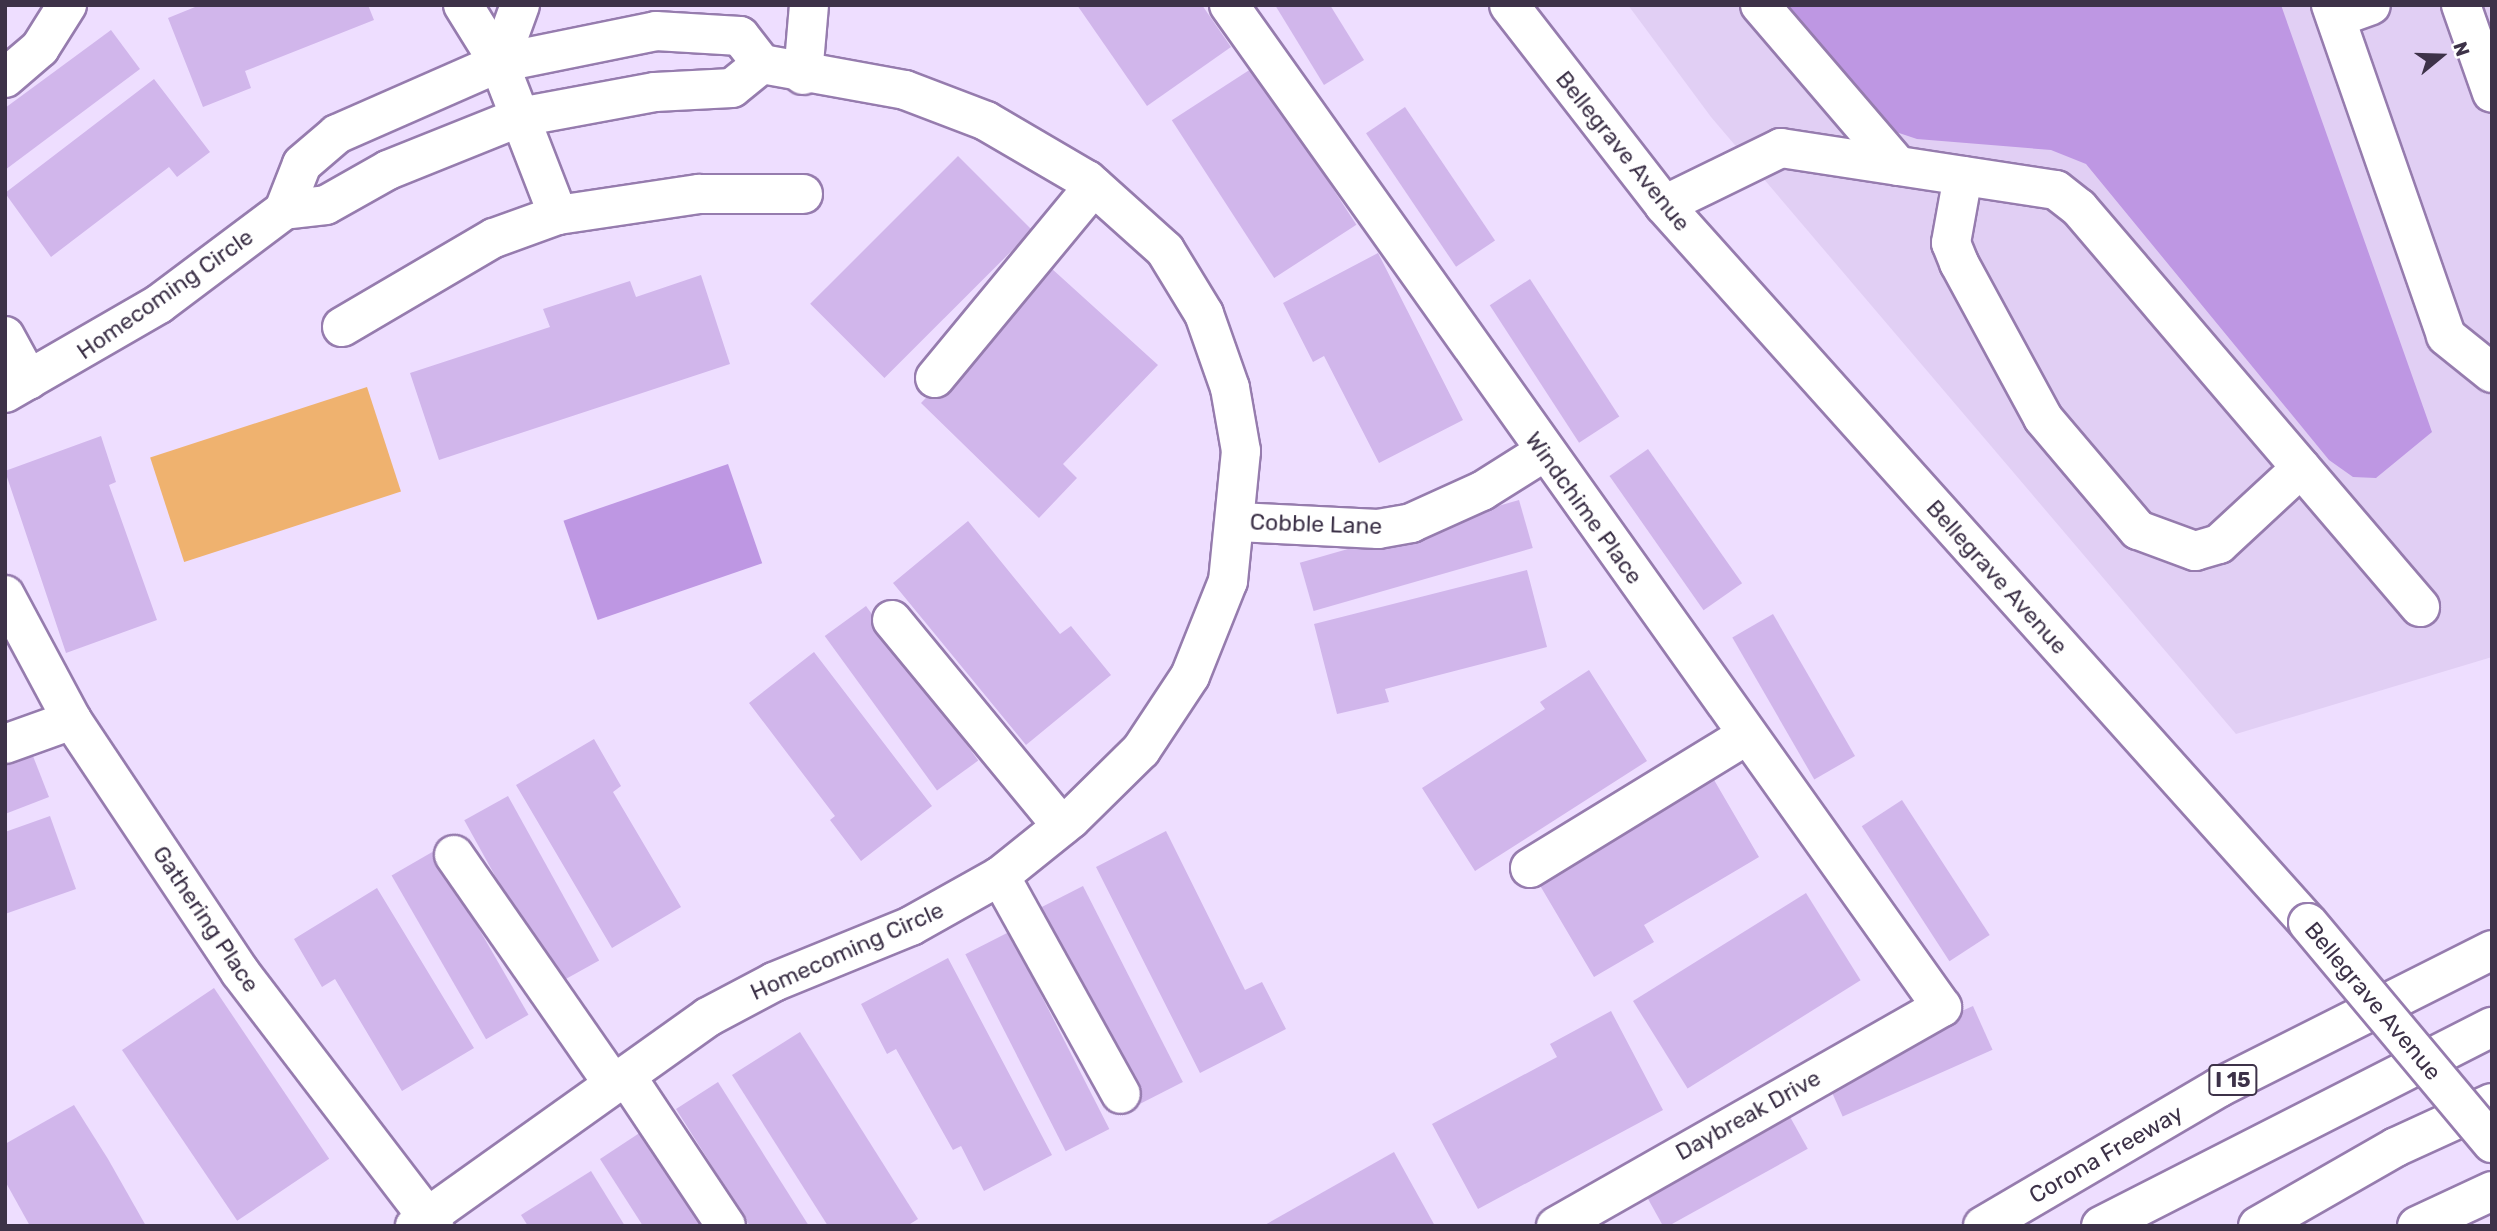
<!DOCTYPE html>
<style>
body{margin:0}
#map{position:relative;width:2497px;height:1231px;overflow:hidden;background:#eedeff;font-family:Rubik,sans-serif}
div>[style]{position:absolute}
.built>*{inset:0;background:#e1cff4}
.green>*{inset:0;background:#efb26f;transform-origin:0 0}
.water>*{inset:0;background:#be97e3;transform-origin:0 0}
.building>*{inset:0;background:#d1b6eb;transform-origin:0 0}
.roads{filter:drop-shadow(2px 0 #967cae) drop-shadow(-2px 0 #967cae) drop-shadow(0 2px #967cae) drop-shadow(0 -2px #967cae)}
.minor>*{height:38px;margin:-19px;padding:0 19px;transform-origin:19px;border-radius:19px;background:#fff}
.major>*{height:38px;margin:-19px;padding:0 19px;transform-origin:19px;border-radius:19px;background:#fff}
.highway>*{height:38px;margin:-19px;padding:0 19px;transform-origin:19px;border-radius:19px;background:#fff}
.bridges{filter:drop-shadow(2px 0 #967cae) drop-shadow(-2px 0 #967cae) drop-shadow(0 2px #967cae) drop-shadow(0 -2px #967cae)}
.major-bridge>*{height:38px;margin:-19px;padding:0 19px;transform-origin:19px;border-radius:19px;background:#fff}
span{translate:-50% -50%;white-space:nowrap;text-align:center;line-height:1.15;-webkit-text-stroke:5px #fff;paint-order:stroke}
.shield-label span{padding:2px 5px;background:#fff;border:2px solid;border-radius:5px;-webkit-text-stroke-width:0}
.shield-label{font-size:21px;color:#3d3248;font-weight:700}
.street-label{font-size:23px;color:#3d3248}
.frame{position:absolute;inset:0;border:7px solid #3d3248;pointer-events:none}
.north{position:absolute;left:2406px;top:21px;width:70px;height:70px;-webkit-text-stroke:5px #fff;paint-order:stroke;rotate:71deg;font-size:19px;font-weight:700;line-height:28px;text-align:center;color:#3d3248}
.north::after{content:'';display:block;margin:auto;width:24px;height:32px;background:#3d3248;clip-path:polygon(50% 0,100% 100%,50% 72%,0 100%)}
</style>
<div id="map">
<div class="built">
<i style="clip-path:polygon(1628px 5px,2492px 5px,2492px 657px,2236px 734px,1711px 117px)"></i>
</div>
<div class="green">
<i style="left:367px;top:387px;width:110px;height:228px;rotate:72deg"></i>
</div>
<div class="water">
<i style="clip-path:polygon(1774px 5px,2281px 5px,2432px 432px,2376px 478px,2353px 477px,2329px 460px,2086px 164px,2051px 150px,1917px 139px,1875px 125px)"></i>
<i style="left:728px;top:464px;width:105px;height:174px;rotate:71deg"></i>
</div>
<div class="building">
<i style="clip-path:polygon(200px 5px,368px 5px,374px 20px,245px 71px,251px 88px,203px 107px,168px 18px)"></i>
<i style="clip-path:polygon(1077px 5px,1202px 5px,1231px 47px,1147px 106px)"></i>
<i style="clip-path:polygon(1275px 5px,1330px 5px,1364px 60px,1324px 85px)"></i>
<i style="clip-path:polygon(111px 30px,140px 69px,5px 170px,5px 108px)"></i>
<i style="left:1254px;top:67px;width:188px;height:98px;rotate:57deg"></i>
<i style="clip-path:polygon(154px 79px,210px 152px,177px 177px,169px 167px,51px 257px,5px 193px)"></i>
<i style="left:1405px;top:107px;width:161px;height:47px;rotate:56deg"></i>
<i style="left:958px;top:156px;width:105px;height:209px;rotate:45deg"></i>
<i style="clip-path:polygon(1378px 253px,1463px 420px,1379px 463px,1324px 356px,1313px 362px,1283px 303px)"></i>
<i style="clip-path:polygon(1051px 268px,1158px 365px,1063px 464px,1077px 478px,1039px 518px,921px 403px)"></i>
<i style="clip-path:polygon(701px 275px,730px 364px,439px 460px,410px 373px,550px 327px,543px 309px,630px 281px,636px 297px)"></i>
<i style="left:1530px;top:279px;width:164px;height:48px;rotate:57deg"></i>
<i style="clip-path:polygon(101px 436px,116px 482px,109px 485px,157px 620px,66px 653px,5px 471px)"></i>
<i style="left:1648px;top:449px;width:164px;height:47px;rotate:55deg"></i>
<i style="left:1519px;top:500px;width:50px;height:228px;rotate:74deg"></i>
<i style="clip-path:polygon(968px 521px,1060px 634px,1071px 626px,1111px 675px,1026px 745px,893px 583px)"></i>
<i style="clip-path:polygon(1527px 570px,1547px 647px,1385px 689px,1389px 702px,1337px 714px,1314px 624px)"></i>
<i style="left:866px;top:606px;width:191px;height:51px;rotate:54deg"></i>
<i style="left:1773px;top:614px;width:164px;height:47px;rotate:60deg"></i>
<i style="clip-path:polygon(814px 652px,932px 806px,861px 861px,830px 820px,835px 816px,749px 703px)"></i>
<i style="clip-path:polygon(1589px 670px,1647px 761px,1475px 871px,1422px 788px,1545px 709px,1540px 702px)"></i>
<i style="clip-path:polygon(594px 739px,621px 786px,613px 792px,681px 907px,612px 948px,516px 785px)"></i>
<i style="clip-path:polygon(31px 751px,49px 797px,5px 814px,5px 761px)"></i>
<i style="clip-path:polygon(1710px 773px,1759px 857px,1644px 925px,1654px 942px,1594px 977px,1535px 877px)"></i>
<i style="left:508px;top:796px;width:188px;height:50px;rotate:61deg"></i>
<i style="left:1902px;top:800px;width:161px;height:48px;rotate:57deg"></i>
<i style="clip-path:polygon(50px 816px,76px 889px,5px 914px,5px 832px)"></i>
<i style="clip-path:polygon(1166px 831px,1245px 990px,1262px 982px,1286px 1029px,1200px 1073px,1096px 867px)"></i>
<i style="left:434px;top:851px;width:189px;height:49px;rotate:60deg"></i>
<i style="left:1083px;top:886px;width:220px;height:49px;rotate:63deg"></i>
<i style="clip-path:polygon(377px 888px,474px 1048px,402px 1091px,335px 979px,322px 987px,294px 939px)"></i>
<i style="left:1806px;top:893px;width:103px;height:204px;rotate:58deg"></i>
<i style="left:1009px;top:932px;width:221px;height:49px;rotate:63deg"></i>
<i style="clip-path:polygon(948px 958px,1052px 1155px,984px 1191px,961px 1146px,953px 1150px,896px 1049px,887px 1054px,861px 1004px)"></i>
<i style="left:214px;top:988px;width:206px;height:111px;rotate:56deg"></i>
<i style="left:1973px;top:1006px;width:48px;height:164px;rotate:66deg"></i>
<i style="clip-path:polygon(1611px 1011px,1663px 1110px,1478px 1209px,1432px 1124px,1557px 1057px,1550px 1044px)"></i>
<i style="clip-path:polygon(800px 1032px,918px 1219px,907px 1226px,828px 1226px,732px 1075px)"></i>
<i style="clip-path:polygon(718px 1082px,809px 1226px,750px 1226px,676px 1109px)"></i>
<i style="clip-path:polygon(74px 1105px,108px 1159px,146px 1226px,30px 1226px,5px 1181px,5px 1144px)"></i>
<i style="left:1784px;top:1106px;width:49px;height:164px;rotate:61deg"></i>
<i style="clip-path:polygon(641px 1132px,703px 1226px,643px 1226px,600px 1159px)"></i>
<i style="clip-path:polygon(1394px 1152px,1435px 1226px,1263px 1226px)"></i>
<i style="clip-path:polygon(591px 1171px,625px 1226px,528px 1226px,521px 1215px)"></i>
</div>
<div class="roads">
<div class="minor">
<i style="left:463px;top:5px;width:68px;rotate:58.2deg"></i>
<i style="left:499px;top:63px;width:163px;rotate:68.8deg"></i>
<i style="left:558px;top:215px;width:143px;rotate:-8.5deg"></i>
<i style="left:699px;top:194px;width:104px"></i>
<i style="left:1229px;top:5px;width:1230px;rotate:54.57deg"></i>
<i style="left:1942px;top:1007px;width:444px;rotate:150.4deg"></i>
<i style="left:1760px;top:5px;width:212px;rotate:49.4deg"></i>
<i style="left:2331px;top:5px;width:350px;rotate:70.8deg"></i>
<i style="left:2446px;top:336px;width:59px;rotate:38.8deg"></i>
<i style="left:2461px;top:5px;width:93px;rotate:70.6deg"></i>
<i style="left:2336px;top:18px;width:37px;rotate:-20deg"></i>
<i style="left:499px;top:63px;width:62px;rotate:-70.1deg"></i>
<i style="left:803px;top:75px;width:70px;rotate:-85.1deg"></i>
<i style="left:5px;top:78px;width:46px;rotate:-40.6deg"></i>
<i style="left:40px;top:48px;width:51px;rotate:-57.9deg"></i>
<i style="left:1963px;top:176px;width:68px;rotate:100.2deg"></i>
<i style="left:1951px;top:243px;width:22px;rotate:68deg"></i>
<i style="left:1959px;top:263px;width:176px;rotate:61.5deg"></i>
<i style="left:2043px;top:418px;width:147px;rotate:49.7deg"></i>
<i style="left:2138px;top:530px;width:61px;rotate:20.2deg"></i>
<i style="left:2195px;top:551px;width:25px;rotate:-16deg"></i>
<i style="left:2219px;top:544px;width:112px;rotate:-42.8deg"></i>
<i style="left:1664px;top:205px;width:130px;rotate:-26deg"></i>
<i style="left:1781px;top:148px;width:278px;rotate:8.7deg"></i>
<i style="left:2056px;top:190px;width:29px;rotate:38deg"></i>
<i style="left:2079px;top:208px;width:525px;rotate:49.48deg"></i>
<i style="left:284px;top:210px;width:49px;rotate:-68.6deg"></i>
<i style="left:302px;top:164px;width:46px;rotate:-40.6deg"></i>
<i style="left:337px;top:134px;width:177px;rotate:-23.7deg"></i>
<i style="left:499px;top:63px;width:160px;rotate:-11.5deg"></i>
<i style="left:656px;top:31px;width:84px;rotate:3.4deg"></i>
<i style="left:740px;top:36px;width:36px;rotate:52deg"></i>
<i style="left:762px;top:64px;width:145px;rotate:10.3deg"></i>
<i style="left:905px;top:90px;width:87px;rotate:20.9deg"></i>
<i style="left:986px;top:121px;width:117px;rotate:30.3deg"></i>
<i style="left:1087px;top:180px;width:105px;rotate:41.9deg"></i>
<i style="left:1165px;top:250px;width:75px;rotate:58.6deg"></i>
<i style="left:1204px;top:314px;width:78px;rotate:70.6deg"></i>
<i style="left:1230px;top:388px;width:64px;rotate:80.1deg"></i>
<i style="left:1241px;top:451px;width:131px;rotate:95.7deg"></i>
<i style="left:1228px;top:581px;width:102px;rotate:111.8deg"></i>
<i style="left:1190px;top:676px;width:89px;rotate:123.5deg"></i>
<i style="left:1141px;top:750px;width:98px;rotate:135.4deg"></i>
<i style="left:1071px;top:819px;width:91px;rotate:141.2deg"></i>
<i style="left:1000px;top:876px;width:102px;rotate:150.7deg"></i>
<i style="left:911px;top:926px;width:148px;rotate:157.8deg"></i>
<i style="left:774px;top:982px;width:75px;rotate:152.1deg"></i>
<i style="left:708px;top:1017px;width:360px;rotate:144.5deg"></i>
<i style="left:342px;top:327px;width:176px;rotate:-30.4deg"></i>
<i style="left:494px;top:238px;width:68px;rotate:-19.8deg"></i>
<i style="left:5px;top:336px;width:50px;rotate:61.4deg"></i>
<i style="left:935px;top:378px;width:249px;rotate:-50.4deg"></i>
<i style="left:5px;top:393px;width:178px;rotate:-30deg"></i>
<i style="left:159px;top:304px;width:156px;rotate:-36.9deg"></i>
<i style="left:284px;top:210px;width:42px;rotate:-6.8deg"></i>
<i style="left:326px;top:205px;width:71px;rotate:-29.4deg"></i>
<i style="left:388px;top:170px;width:142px;rotate:-21.9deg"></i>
<i style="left:520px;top:117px;width:137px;rotate:-10.5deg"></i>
<i style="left:655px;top:92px;width:77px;rotate:-3deg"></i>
<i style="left:732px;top:88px;width:38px;rotate:-39deg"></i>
<i style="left:1238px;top:522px;width:140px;rotate:2.9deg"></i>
<i style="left:1378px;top:529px;width:34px;rotate:-10deg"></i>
<i style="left:1411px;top:523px;width:78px;rotate:-24.3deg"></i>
<i style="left:1482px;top:491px;width:73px;rotate:-32.2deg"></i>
<i style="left:5px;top:595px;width:142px;rotate:61.8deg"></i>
<i style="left:72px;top:720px;width:303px;rotate:56.3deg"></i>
<i style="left:240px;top:972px;width:320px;rotate:52.6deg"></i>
<i style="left:892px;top:620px;width:267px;rotate:50.5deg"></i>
<i style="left:5px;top:744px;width:71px;rotate:-19.7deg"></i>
<i style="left:454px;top:855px;width:279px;rotate:55.2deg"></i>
<i style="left:1530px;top:868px;width:255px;rotate:-31.5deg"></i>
<i style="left:1000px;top:876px;width:249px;rotate:61deg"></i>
<i style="left:626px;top:1076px;width:180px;rotate:56.3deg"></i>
</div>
<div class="major">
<i style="left:1509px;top:5px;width:253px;rotate:52.2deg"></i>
<i style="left:1664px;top:205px;width:964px;rotate:48.11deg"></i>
</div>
<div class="highway">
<i style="left:1983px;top:1226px;width:273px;rotate:-30.4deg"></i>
<i style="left:2218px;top:1088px;width:307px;rotate:-26.7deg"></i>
<i style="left:2101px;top:1226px;width:439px;rotate:-27deg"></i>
<i style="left:2258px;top:1226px;width:159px;rotate:-29.8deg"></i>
<i style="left:2396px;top:1147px;width:106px;rotate:-24.6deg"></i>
<i style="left:2417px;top:1226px;width:83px;rotate:-25deg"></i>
</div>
</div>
<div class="bridges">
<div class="major-bridge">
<i style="left:2308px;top:923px;width:287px;rotate:50.1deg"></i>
</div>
</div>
<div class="shield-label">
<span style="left:2233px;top:1080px">I 15</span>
</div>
<div class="street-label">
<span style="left:1623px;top:151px;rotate:51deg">Bellegrave Avenue</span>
<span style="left:165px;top:294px;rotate:-35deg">Homecoming Circle</span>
<span style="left:1584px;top:508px;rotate:54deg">Windchime Place</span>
<span style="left:1316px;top:524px;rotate:2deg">Cobble Lane</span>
<span style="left:1997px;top:577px;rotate:48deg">Bellegrave Avenue</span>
<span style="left:206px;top:919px;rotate:56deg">Gathering Place</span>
<span style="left:847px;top:951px;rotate:-24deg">Homecoming Circle</span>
<span style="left:2373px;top:1001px;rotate:50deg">Bellegrave Avenue</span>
<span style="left:1748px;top:1115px;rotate:-29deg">Daybreak Drive</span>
<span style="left:2106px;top:1154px;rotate:-30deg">Corona Freeway</span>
</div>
<div class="frame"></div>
<div class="north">N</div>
</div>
